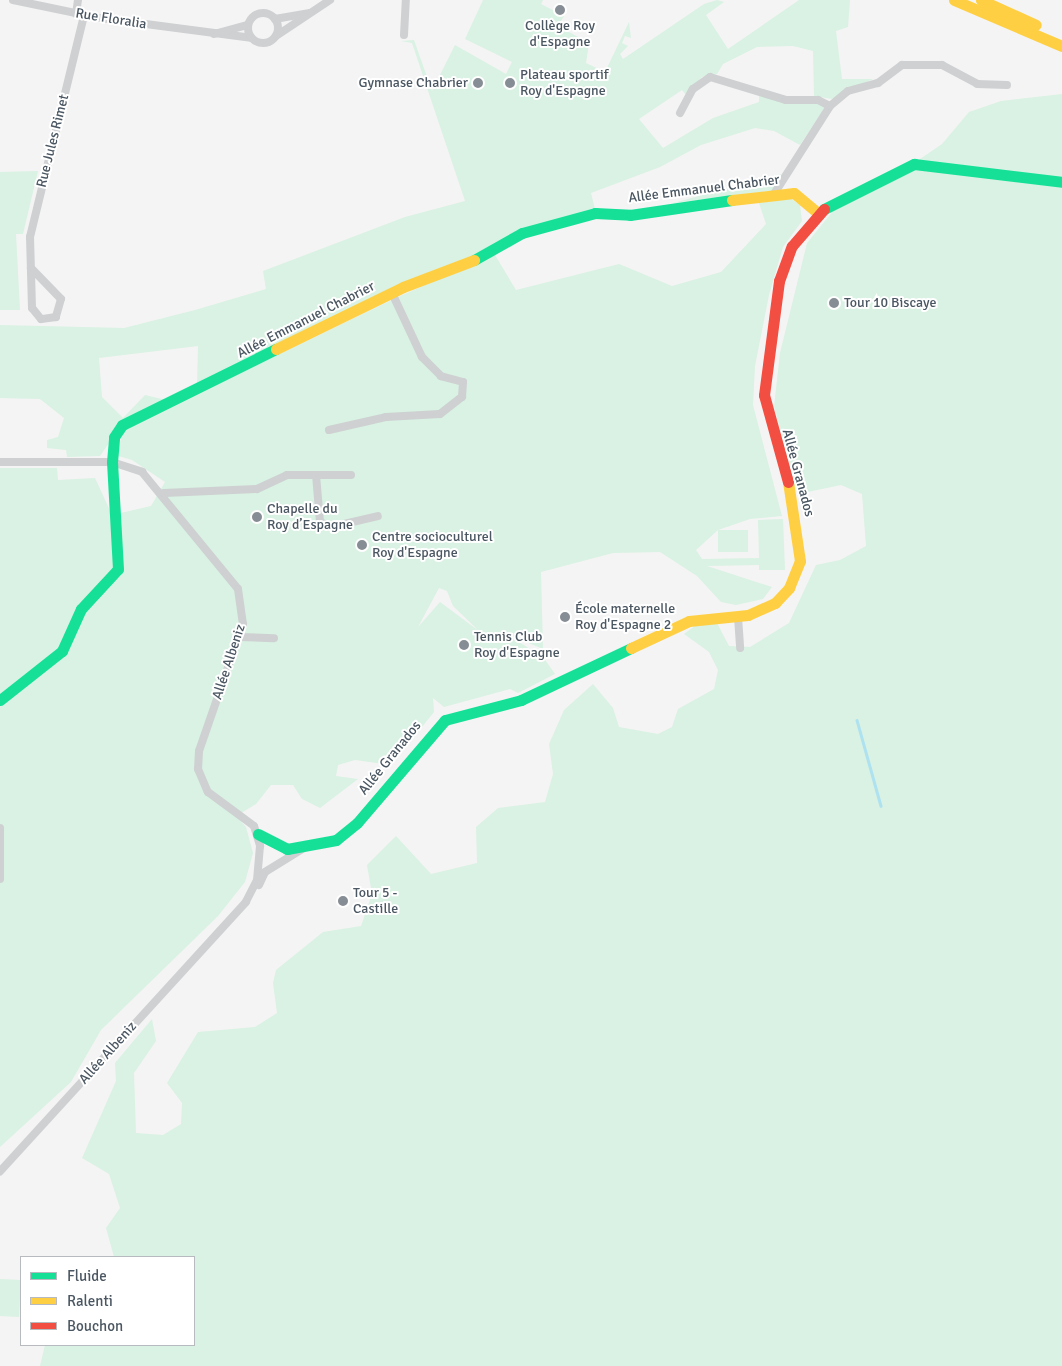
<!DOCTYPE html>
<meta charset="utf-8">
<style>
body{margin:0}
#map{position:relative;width:1062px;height:1366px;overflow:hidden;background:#f4f4f4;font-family:Signika,sans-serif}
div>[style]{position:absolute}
.green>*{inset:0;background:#d9f2e3;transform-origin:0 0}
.stream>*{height:2.5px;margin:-1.25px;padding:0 1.25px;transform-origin:1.25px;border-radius:1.25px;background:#aee2f0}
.street>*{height:8px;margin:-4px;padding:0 4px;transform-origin:4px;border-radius:4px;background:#ced0d2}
.street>.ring{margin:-4px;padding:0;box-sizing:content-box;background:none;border:8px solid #ced0d2;border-radius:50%}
.fast>*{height:11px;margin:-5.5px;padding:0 5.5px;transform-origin:5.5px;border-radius:5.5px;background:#16e098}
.slow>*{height:11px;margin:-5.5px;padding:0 5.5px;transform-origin:5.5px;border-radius:5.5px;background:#ffcf43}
.jam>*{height:11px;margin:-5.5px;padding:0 5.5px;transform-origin:5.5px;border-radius:5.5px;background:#f24e42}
.dots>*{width:14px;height:14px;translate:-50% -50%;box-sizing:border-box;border:2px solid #fff;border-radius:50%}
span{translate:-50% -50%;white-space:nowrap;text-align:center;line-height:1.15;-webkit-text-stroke:4px #fff;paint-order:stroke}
.street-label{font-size:14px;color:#4a5661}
.poi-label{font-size:14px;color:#4a5661}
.left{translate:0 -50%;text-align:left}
.right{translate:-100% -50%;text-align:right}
.legend{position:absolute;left:20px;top:1256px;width:175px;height:90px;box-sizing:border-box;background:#fff;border:1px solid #b7bbc0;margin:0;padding:6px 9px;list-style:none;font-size:15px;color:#4a5661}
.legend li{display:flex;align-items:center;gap:10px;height:25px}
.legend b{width:25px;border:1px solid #b7bbc0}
</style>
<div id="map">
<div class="green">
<i style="clip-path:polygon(483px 0,543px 0,541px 4px,564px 16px,558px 26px,589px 43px,586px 63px,605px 72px,629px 22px,631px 38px,625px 36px,622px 43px,628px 46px,620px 54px,623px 59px,704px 4px,717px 0,724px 2px,706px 15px,728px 49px,799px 0,850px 0,848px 27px,836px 31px,842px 79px,873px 79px,832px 99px,814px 96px,813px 51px,793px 46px,757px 47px,723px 64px,717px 74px,702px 77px,686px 95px,682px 90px,639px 119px,663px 148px,713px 118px,759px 102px,759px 94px,819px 101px,825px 107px,800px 145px,774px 131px,755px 128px,701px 145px,660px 167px,591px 193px,595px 209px,487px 250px,197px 387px,198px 346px,99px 358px,102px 397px,123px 418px,145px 395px,166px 400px,124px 421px,100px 456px,67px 457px,66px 450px,47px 448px,47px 440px,58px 437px,64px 418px,40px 399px,0 398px,0 325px,124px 328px,195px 310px,266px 289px,263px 271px,405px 217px,465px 201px,412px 43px,401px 41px,414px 40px,432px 91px,455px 45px,506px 74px,512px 62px,465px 39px)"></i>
<i style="clip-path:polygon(1062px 94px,1062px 1366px,40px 1366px,45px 1345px,194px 1345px,194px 1257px,114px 1257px,106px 1228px,120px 1208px,109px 1174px,82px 1158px,116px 1081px,115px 1063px,152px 1019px,156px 1041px,134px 1073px,136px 1133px,163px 1135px,181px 1124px,182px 1103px,167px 1083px,198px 1032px,255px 1027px,277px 1013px,273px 983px,276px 970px,323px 932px,361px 926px,372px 894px,367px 865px,396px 836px,431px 874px,477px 863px,476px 827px,498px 808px,545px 802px,553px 774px,549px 744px,564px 710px,593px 684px,613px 708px,619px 727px,658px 734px,672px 727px,678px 709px,714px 689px,718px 670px,709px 652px,684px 634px,700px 622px,717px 623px,729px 646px,750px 647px,789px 623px,816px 565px,840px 560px,866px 546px,862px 494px,841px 485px,798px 494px,774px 407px,780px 353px,807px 243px,833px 211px,879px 187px,942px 144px,969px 112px,1001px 101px)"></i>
<i style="clip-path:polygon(38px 171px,23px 234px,16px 234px,20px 310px,0 310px,0 172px)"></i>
<i style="clip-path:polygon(781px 174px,772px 191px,673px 203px)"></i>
<i style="clip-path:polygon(evenodd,790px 198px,800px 205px,802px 221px,783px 247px,769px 295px,755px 366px,753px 405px,782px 516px,750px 519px,718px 530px,696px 550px,702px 559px,759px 558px,758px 520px,783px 519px,785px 570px,759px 570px,759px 565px,707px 566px,772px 587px,763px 599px,736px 605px,721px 602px,697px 576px,660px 552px,613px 553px,541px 572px,543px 649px,503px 632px,543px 657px,555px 674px,518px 693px,510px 689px,444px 707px,433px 698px,434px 712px,401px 753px,384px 764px,355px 760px,338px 765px,336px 776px,358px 779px,320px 808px,302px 799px,293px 785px,271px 785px,256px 804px,236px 816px,246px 827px,253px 853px,245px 882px,218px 916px,101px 1030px,71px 1082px,0 1147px,0 468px,57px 468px,58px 480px,95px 478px,112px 515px,151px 506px,165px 482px,132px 460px,115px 455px,125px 429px,400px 296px,495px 255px,516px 290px,619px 264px,672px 286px,721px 272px,766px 224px,759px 203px,790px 198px,439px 588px,447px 591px,453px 606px,479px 631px,440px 602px,418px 627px,439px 588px)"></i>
<i style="left:748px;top:530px;width:22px;height:30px;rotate:90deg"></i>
<i style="left:0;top:1279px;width:21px;height:37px;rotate:3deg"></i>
</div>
<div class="stream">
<i style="left:857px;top:720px;width:89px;rotate:74.4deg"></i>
</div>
<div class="street">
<i style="left:13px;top:0;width:89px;rotate:11.7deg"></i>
<i style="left:100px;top:18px;width:152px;rotate:7.5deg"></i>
<i class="ring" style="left:248px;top:13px;width:22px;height:22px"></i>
<i style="left:76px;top:14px;width:14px;rotate:-82deg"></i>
<i style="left:275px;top:19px;width:34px;rotate:-10deg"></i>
<i style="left:214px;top:34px;width:35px;rotate:-15deg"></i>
<i style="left:404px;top:35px;width:35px;rotate:-87deg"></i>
<i style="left:276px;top:36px;width:65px;rotate:-33.7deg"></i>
<i style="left:680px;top:113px;width:27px;rotate:-62deg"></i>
<i style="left:693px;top:89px;width:21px;rotate:-35deg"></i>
<i style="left:710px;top:77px;width:79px;rotate:16.8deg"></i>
<i style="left:786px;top:100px;width:32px"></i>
<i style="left:818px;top:100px;width:13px;rotate:27deg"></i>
<i style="left:774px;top:194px;width:104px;rotate:-57.5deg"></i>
<i style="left:830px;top:106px;width:23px;rotate:-40deg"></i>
<i style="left:848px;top:91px;width:31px;rotate:-15deg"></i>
<i style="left:878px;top:83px;width:30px;rotate:-37deg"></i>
<i style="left:902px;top:65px;width:40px"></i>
<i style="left:942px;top:65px;width:40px;rotate:28deg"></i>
<i style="left:977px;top:84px;width:30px;rotate:2deg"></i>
<i style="left:31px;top:268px;width:43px;rotate:45.9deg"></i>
<i style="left:61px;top:299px;width:19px;rotate:106deg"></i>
<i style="left:56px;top:317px;width:15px;rotate:172deg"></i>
<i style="left:41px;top:319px;width:14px;rotate:-129deg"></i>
<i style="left:32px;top:308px;width:71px;rotate:-91.6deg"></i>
<i style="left:30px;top:237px;width:228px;rotate:-76.3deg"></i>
<i style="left:329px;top:430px;width:58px;rotate:-12.8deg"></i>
<i style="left:386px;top:417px;width:54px;rotate:-3.2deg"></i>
<i style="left:440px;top:414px;width:28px;rotate:-38deg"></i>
<i style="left:462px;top:397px;width:15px;rotate:-86deg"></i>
<i style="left:463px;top:382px;width:23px;rotate:-165deg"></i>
<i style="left:441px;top:376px;width:27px;rotate:-135deg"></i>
<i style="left:422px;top:357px;width:71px;rotate:-115.1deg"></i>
<i style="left:0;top:462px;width:112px"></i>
<i style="left:112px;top:462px;width:32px;rotate:18deg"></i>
<i style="left:142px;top:472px;width:151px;rotate:50.6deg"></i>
<i style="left:238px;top:589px;width:35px;rotate:82deg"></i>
<i style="left:243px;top:624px;width:134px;rotate:109.1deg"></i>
<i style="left:199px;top:751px;width:18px;rotate:93deg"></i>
<i style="left:198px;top:769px;width:25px;rotate:67deg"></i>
<i style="left:208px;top:792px;width:57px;rotate:36.5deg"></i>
<i style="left:254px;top:826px;width:21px;rotate:73deg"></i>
<i style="left:260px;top:846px;width:34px;rotate:95deg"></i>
<i style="left:257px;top:880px;width:25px;rotate:117deg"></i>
<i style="left:246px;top:902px;width:365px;rotate:132.4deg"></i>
<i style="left:316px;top:475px;width:47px;rotate:85.1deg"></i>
<i style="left:320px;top:522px;width:12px;rotate:24deg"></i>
<i style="left:331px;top:527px;width:48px;rotate:-13.2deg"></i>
<i style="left:164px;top:493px;width:93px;rotate:-2.5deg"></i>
<i style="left:257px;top:489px;width:33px;rotate:-25deg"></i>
<i style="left:287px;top:475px;width:64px"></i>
<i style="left:738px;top:617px;width:31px;rotate:86deg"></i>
<i style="left:240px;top:637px;width:34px;rotate:2deg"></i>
<i style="left:0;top:828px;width:51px;rotate:90deg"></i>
<i style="left:259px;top:885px;width:14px;rotate:-65deg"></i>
<i style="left:265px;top:872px;width:46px;rotate:-31.6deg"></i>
</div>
<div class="fast">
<i style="left:824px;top:209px;width:101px;rotate:-26.6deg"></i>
<i style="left:914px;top:164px;width:149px;rotate:6.9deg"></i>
<i style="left:474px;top:260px;width:55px;rotate:-29.4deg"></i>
<i style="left:522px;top:233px;width:76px;rotate:-15.3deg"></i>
<i style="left:595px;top:213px;width:35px;rotate:3deg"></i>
<i style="left:630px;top:215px;width:103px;rotate:-8.4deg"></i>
<i style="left:0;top:700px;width:79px;rotate:-38.3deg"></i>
<i style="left:62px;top:651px;width:46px;rotate:-65.7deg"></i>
<i style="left:81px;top:609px;width:54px;rotate:-47.2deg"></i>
<i style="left:118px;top:569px;width:107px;rotate:-93.2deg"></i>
<i style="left:112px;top:462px;width:25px;rotate:-85deg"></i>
<i style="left:114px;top:437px;width:14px;rotate:-56deg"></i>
<i style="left:122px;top:425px;width:172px;rotate:-26.3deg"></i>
<i style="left:258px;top:834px;width:33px;rotate:27deg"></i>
<i style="left:287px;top:849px;width:50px;rotate:-10.4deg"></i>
<i style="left:336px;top:840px;width:27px;rotate:-39deg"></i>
<i style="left:357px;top:823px;width:135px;rotate:-49.5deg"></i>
<i style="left:445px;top:720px;width:79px;rotate:-14.7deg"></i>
<i style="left:521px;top:700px;width:122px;rotate:-25.3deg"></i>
</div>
<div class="slow">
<i style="left:954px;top:0;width:117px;rotate:23.1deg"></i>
<i style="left:981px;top:0;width:60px;rotate:24.4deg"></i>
<i style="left:732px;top:200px;width:62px;rotate:-6.4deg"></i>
<i style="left:794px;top:193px;width:30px;rotate:40deg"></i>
<i style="left:276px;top:349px;width:141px;rotate:-26deg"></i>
<i style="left:403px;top:287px;width:76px;rotate:-20.8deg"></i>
<i style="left:631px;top:648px;width:64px;rotate:-25deg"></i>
<i style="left:689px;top:621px;width:59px;rotate:-5.8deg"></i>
<i style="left:748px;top:615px;width:30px;rotate:-24deg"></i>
<i style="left:775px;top:603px;width:21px;rotate:-47deg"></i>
<i style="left:789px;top:588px;width:29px;rotate:-68deg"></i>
<i style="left:800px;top:561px;width:80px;rotate:-98.6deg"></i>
</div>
<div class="jam">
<i style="left:788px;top:482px;width:90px;rotate:-105.4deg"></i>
<i style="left:764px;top:395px;width:115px;rotate:-82.5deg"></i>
<i style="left:779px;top:281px;width:37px;rotate:-70deg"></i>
<i style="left:792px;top:246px;width:49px;rotate:-49.1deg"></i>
</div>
<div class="dots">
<i style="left:560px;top:10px;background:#868d94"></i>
<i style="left:478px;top:83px;background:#868d94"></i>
<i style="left:510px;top:83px;background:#868d94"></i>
<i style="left:834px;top:303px;background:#868d94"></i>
<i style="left:257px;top:517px;background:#868d94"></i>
<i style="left:362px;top:545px;background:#868d94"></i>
<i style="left:565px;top:617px;background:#868d94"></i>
<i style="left:464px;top:645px;background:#868d94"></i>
<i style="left:343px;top:901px;background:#868d94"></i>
</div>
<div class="street-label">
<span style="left:111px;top:19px;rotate:9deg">Rue Floralia</span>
<span style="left:53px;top:141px;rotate:-76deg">Rue Jules Rimet</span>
<span style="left:704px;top:189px;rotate:-7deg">Allée Emmanuel Chabrier</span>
<span style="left:306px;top:320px;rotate:-27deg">Allée Emmanuel Chabrier</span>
<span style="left:798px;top:473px;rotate:75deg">Allée Granados</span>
<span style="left:229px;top:662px;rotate:-72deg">Allée Albeniz</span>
<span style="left:390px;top:758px;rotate:-51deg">Allée Granados</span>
<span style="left:108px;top:1053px;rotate:-48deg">Allée Albeniz</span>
</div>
<div class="poi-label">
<span style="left:560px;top:34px">Collège Roy<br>d'Espagne</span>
<span class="left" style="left:520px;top:83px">Plateau sportif<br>Roy d'Espagne</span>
<span class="right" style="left:468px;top:83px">Gymnase Chabrier</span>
<span class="left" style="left:844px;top:303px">Tour 10 Biscaye</span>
<span class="left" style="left:267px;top:517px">Chapelle du<br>Roy d’Espagne</span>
<span class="left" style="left:372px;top:545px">Centre socioculturel<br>Roy d'Espagne</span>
<span class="left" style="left:575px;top:617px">École maternelle<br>Roy d'Espagne 2</span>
<span class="left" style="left:474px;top:645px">Tennis Club<br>Roy d'Espagne</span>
<span class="left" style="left:353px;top:901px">Tour 5 -<br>Castille</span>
</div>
<ul class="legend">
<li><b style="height:6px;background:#16e098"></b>Fluide</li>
<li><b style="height:6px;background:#ffcf43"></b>Ralenti</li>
<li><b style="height:6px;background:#f24e42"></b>Bouchon</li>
</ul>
</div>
